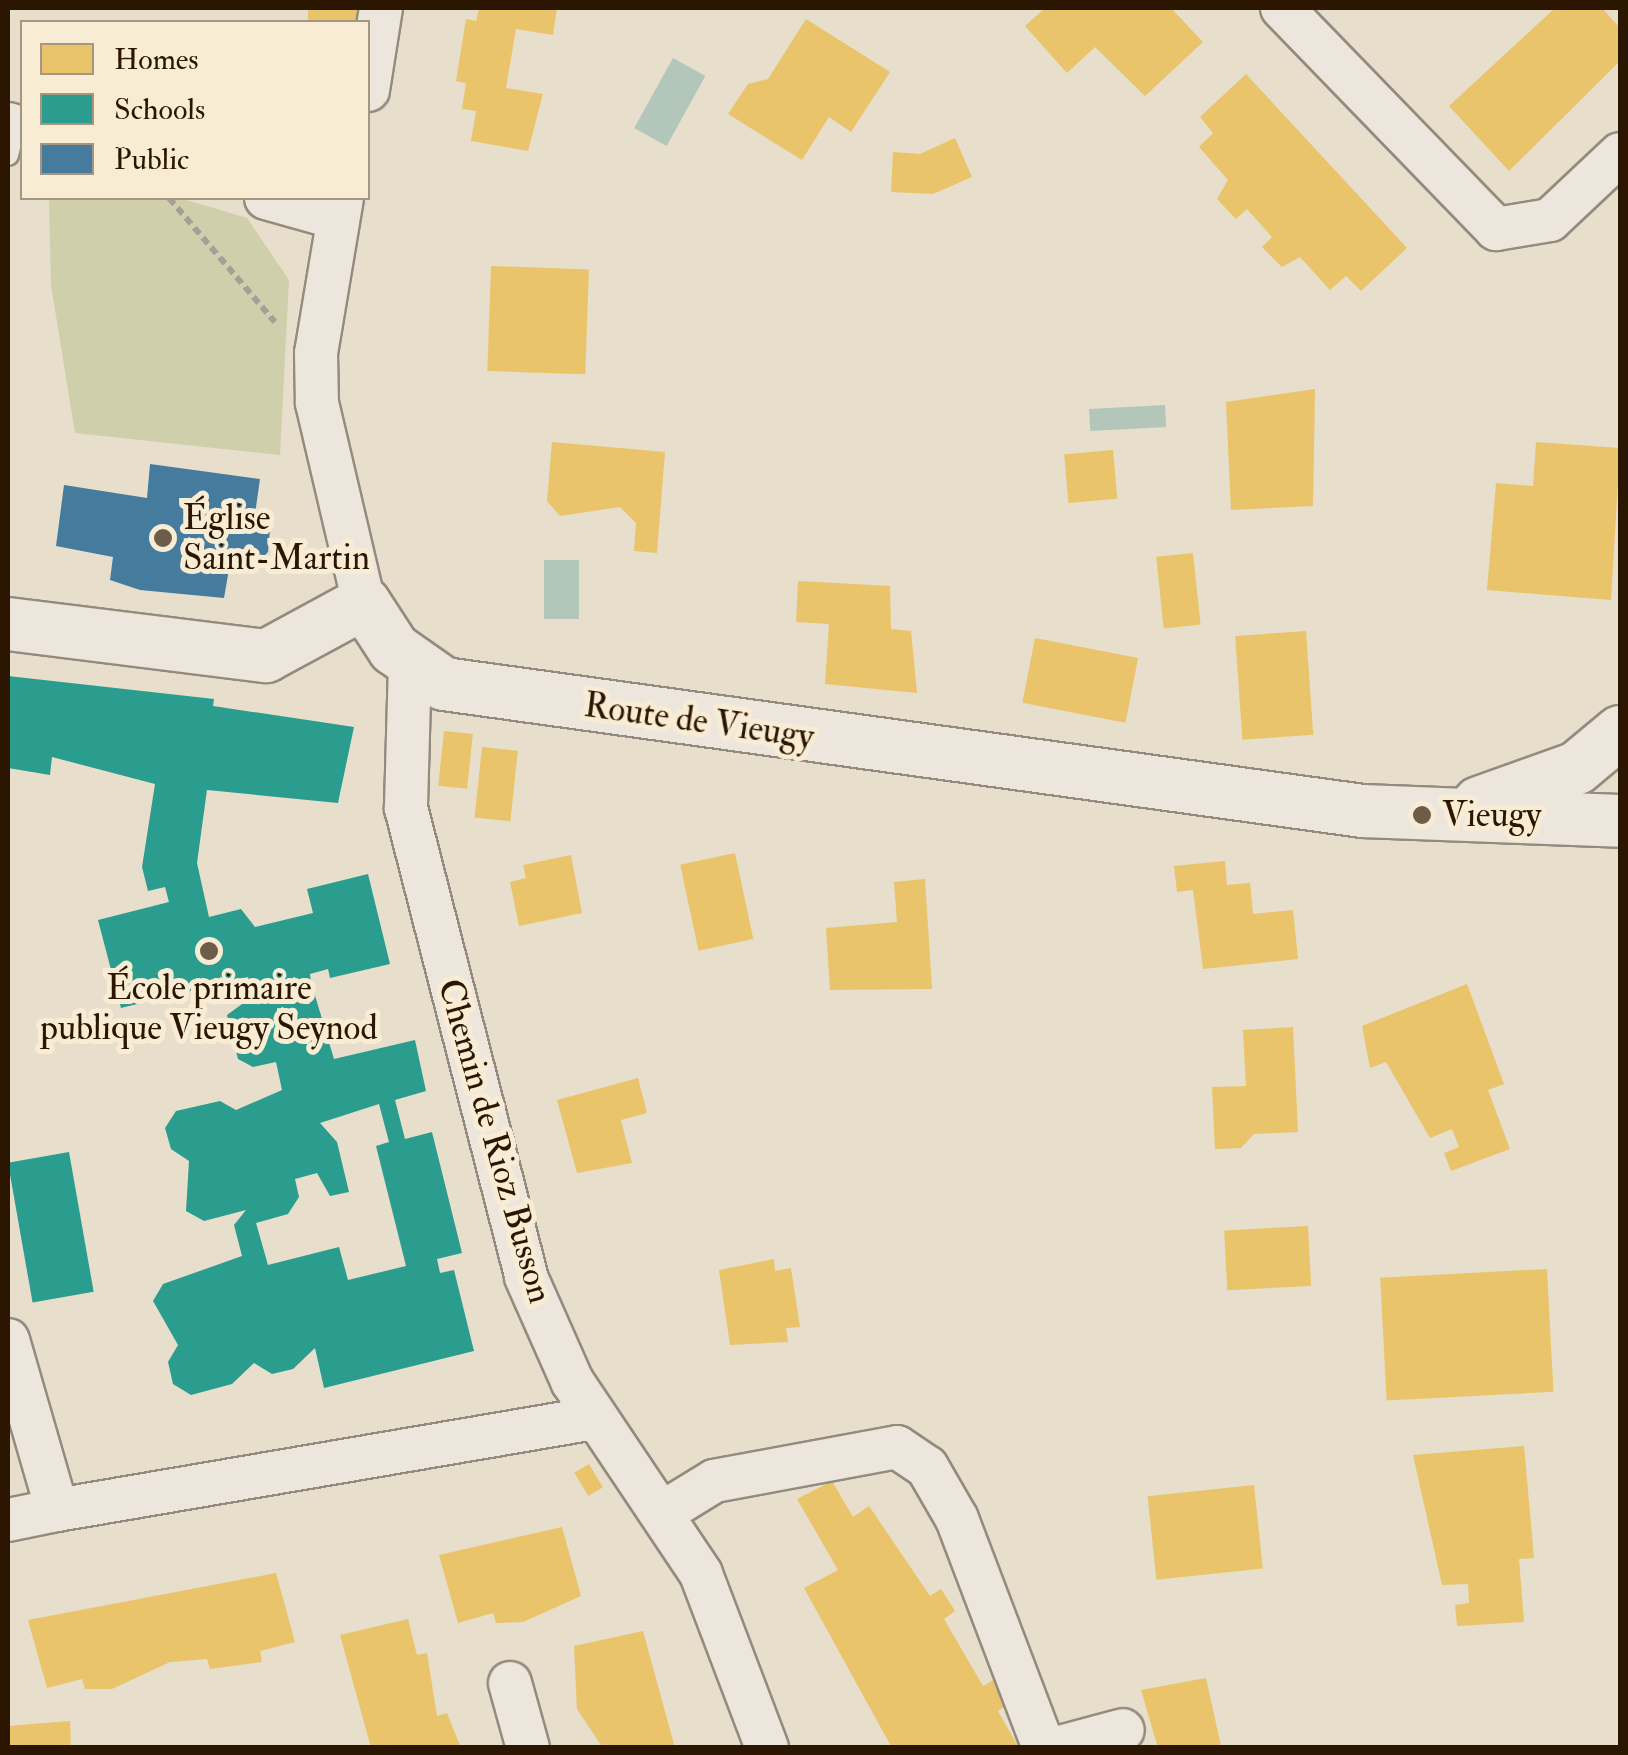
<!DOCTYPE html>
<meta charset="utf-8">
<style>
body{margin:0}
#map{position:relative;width:1628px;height:1755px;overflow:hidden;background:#e7decb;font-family:"IM FELL Double Pica",serif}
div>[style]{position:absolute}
.green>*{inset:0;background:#d0cfab}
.water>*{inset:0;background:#b2c7ba;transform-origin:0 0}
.homes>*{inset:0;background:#e9c46a;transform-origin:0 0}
.schools>*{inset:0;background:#2a9d8f;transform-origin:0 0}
.public>*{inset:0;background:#457b9d}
.path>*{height:6px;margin-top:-3px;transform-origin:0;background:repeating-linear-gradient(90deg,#a69f96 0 8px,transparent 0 13px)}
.roads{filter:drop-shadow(2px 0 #938c7e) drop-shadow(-2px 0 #938c7e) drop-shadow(0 2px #938c7e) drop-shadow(0 -2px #938c7e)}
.service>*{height:20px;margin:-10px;padding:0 10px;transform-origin:10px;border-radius:10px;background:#ece6dd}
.minor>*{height:42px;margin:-21px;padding:0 21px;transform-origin:21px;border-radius:21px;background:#ece6dd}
.tertiary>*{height:52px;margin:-26px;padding:0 26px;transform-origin:26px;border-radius:26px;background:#ece6dd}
.dots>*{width:28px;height:28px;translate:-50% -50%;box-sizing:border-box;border:5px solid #f8ecd5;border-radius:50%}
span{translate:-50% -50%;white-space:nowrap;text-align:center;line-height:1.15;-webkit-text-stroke:10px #f8ecd5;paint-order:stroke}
.poi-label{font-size:35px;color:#2b1602}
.left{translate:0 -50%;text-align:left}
.street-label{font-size:35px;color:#2b1602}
.frame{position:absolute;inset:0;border:10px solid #2b1602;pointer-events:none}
.legend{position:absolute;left:20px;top:20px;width:350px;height:180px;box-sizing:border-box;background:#f8ecd5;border:2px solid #a69681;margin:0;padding:12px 18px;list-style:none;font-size:30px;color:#2b1602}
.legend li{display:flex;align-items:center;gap:20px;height:50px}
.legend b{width:50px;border:2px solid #a69681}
</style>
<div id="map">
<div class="green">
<i style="clip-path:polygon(49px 198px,180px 198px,247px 218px,289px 280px,280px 455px,75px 433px,51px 285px)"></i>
</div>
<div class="water">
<i style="left:673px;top:58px;width:37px;height:80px;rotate:29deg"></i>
<i style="left:1165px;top:405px;width:22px;height:76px;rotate:87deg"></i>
<i style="left:544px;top:560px;width:35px;height:59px"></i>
</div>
<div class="homes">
<i style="left:308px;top:8px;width:51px;height:15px"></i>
<i style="clip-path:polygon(479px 8px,557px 8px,553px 35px,516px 29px,506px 88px,543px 94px,528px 151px,471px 141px,476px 111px,462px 109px,466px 83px,456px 81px,466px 19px,476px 21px)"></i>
<i style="clip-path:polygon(1045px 8px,1171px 8px,1203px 42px,1145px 96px,1095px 47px,1067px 73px,1025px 26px)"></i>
<i style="clip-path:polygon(1555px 8px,1602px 8px,1620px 28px,1620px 61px,1509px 171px,1449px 106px)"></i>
<i style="clip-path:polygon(806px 19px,890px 72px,851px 132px,829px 117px,802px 160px,728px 114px,748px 84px,768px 79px)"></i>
<i style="clip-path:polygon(1246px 74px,1407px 248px,1361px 291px,1346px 276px,1330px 290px,1300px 257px,1282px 267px,1262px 247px,1272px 237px,1247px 209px,1236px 219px,1217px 199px,1228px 180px,1199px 147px,1213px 133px,1200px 117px)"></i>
<i style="clip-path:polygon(955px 138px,972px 177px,933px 194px,891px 192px,893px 152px,920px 154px)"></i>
<i style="left:491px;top:266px;width:98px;height:105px;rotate:2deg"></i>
<i style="clip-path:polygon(1315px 389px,1313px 506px,1231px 510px,1226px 402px)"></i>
<i style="clip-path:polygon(552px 442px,665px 452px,657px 553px,634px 551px,636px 523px,620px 507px,560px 516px,547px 501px)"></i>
<i style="clip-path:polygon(1536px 442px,1620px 448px,1611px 600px,1487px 590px,1496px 483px,1533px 486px)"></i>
<i style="left:1113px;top:450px;width:49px;height:49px;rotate:85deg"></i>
<i style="left:1193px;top:553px;width:72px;height:37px;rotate:84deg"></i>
<i style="clip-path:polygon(798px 581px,890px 586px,891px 629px,911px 631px,917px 693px,825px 684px,829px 624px,796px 622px)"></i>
<i style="left:1306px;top:631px;width:104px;height:71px;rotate:86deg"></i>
<i style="left:1035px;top:638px;width:105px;height:66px;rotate:11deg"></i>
<i style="left:444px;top:731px;width:29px;height:55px;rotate:6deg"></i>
<i style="left:482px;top:747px;width:36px;height:71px;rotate:6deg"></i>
<i style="left:735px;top:853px;width:88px;height:56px;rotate:78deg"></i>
<i style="clip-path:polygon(571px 855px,582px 913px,519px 926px,510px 882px,526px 878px,523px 865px)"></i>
<i style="clip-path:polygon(1225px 861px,1227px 885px,1250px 883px,1253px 914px,1293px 910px,1298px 959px,1203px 969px,1193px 890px,1177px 892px,1174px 866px)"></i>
<i style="clip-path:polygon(925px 879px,932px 989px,830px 990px,826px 928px,897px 922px,894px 882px)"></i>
<i style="clip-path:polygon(1467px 984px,1504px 1084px,1488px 1090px,1510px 1149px,1451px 1171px,1444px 1153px,1459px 1147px,1452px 1129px,1430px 1138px,1386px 1062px,1370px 1068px,1362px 1026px)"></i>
<i style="clip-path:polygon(1293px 1027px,1298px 1132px,1254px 1134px,1241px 1148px,1215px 1149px,1212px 1087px,1246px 1086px,1243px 1030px)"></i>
<i style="clip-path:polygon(638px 1078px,647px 1113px,621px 1120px,632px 1163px,577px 1173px,557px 1100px)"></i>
<i style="left:1308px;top:1226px;width:60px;height:84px;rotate:87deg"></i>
<i style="clip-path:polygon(774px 1259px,775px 1271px,791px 1268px,800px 1327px,786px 1328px,788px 1342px,730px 1345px,719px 1270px)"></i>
<i style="left:1547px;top:1269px;width:123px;height:167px;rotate:87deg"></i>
<i style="clip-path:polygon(1524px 1446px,1534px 1558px,1519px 1559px,1524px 1622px,1457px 1626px,1455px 1605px,1469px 1603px,1468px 1584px,1442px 1585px,1413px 1455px)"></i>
<i style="left:589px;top:1464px;width:27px;height:17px;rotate:59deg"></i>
<i style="clip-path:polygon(832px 1481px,853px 1517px,869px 1506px,930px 1596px,941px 1589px,955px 1611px,944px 1619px,983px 1686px,995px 1679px,1010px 1703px,998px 1711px,1019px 1748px,892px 1748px,804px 1588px,838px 1570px,797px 1499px)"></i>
<i style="left:1254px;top:1485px;width:84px;height:107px;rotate:84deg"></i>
<i style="clip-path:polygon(562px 1527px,581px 1596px,523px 1622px,496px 1623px,493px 1613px,458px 1623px,439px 1555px)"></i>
<i style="clip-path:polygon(276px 1573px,295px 1642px,260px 1651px,262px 1662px,210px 1669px,207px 1659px,170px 1662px,112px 1689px,85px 1689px,82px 1679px,47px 1688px,28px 1620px)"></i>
<i style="clip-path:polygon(408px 1619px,417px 1655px,427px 1653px,437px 1716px,447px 1713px,461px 1748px,371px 1748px,340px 1635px)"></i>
<i style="clip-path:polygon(643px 1631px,675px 1748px,603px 1748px,577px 1709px,574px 1646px)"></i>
<i style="clip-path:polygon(1206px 1678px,1221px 1746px,1158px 1748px,1141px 1690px)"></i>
<i style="clip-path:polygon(70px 1721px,71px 1748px,8px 1748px,8px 1726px)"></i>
</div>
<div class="schools">
<i style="clip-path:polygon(evenodd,8px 676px,214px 699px,213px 706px,354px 727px,338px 803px,207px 790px,197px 863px,209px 917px,241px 909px,255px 927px,313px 913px,307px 889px,368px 874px,390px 964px,330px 978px,328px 969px,310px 974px,311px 982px,334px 1059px,415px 1040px,426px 1091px,395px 1100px,405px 1139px,432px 1132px,462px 1253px,437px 1259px,440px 1273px,454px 1270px,474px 1351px,324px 1388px,315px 1348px,293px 1369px,272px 1374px,254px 1363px,232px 1384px,191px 1395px,173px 1384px,168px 1362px,178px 1345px,153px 1301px,163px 1284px,242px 1256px,234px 1225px,246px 1210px,204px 1221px,186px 1211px,189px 1161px,171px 1149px,165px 1128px,176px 1111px,220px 1101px,236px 1110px,282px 1090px,276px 1062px,253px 1067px,238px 1059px,227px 1015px,253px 996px,248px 977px,121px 1008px,98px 920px,169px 902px,165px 887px,148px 891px,142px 867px,155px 784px,52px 757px,50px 775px,8px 768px,8px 676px,379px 1104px,389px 1142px,376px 1146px,406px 1266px,348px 1280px,339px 1247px,268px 1265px,256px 1223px,288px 1214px,299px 1197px,295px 1179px,317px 1173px,330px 1196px,349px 1192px,337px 1142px,320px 1123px,379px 1104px)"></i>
<i style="left:69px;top:1152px;width:142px;height:62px;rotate:80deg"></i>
</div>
<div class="public">
<i style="clip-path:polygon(150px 464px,260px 479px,255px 514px,270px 529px,268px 552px,248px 572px,229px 569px,224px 598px,140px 590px,110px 580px,113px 557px,56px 546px,64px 485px,147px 498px)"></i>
</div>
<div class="path">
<i style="left:169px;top:198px;width:163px;rotate:49.5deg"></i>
</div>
<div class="roads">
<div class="service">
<i style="left:8px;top:155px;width:30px;rotate:-76deg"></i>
</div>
<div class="minor">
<i style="left:1282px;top:8px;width:308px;rotate:45.9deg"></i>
<i style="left:1496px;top:229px;width:55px;rotate:-9.5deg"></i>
<i style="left:1550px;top:220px;width:96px;rotate:-43.3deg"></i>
<i style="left:368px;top:90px;width:83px;rotate:-81deg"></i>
<i style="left:8px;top:124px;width:15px;rotate:16deg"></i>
<i style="left:266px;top:198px;width:74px;rotate:15.7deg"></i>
<i style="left:342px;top:198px;width:157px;rotate:99.5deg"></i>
<i style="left:316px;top:353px;width:50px;rotate:88.9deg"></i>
<i style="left:317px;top:403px;width:205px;rotate:76.8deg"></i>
<i style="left:410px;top:663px;width:145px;rotate:91.6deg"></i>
<i style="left:406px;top:808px;width:484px;rotate:75.6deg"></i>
<i style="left:526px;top:1277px;width:114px;rotate:66.1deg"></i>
<i style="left:572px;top:1381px;width:232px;rotate:56.2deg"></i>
<i style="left:701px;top:1574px;width:186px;rotate:69.2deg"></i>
<i style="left:8px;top:1340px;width:177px;rotate:73.9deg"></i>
<i style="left:57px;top:1510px;width:50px;rotate:168.5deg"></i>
<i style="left:57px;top:1510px;width:545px;rotate:-9.72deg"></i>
<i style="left:662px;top:1513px;width:61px;rotate:-31.6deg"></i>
<i style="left:714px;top:1481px;width:186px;rotate:-10.5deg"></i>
<i style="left:897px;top:1447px;width:36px;rotate:34deg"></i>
<i style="left:927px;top:1467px;width:60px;rotate:60deg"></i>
<i style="left:957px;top:1519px;width:245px;rotate:69.2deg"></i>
<i style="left:510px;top:1683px;width:67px;rotate:74.5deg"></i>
<i style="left:1056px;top:1748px;width:69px;rotate:-15deg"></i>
</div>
<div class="tertiary">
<i style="left:8px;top:624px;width:260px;rotate:7.1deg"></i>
<i style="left:266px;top:656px;width:111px;rotate:-28.4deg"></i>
<i style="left:364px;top:603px;width:55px;rotate:56.9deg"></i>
<i style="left:394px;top:649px;width:61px;rotate:35deg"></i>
<i style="left:444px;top:684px;width:928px;rotate:7.87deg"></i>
<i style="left:1363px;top:811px;width:257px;rotate:2.2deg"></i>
<i style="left:1479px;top:803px;width:104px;rotate:-19.7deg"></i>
<i style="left:1577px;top:768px;width:56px;rotate:-39.9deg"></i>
</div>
</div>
<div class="dots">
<i style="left:163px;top:538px;background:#6d5c48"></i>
<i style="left:1422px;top:815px;background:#6d5c48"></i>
<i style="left:209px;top:951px;background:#6d5c48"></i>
</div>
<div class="poi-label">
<span class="left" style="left:183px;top:538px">Église<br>Saint-Martin</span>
<span class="left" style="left:1442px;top:815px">Vieugy</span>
<span style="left:209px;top:1008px">École primaire<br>publique Vieugy Seynod</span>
</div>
<div class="street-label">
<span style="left:699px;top:721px;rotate:8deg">Route de Vieugy</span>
<span style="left:495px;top:1141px;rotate:74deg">Chemin de Rioz Busson</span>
</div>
<div class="frame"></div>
<ul class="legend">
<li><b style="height:28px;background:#e9c46a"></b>Homes</li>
<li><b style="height:28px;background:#2a9d8f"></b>Schools</li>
<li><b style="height:28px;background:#457b9d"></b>Public</li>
</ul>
</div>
